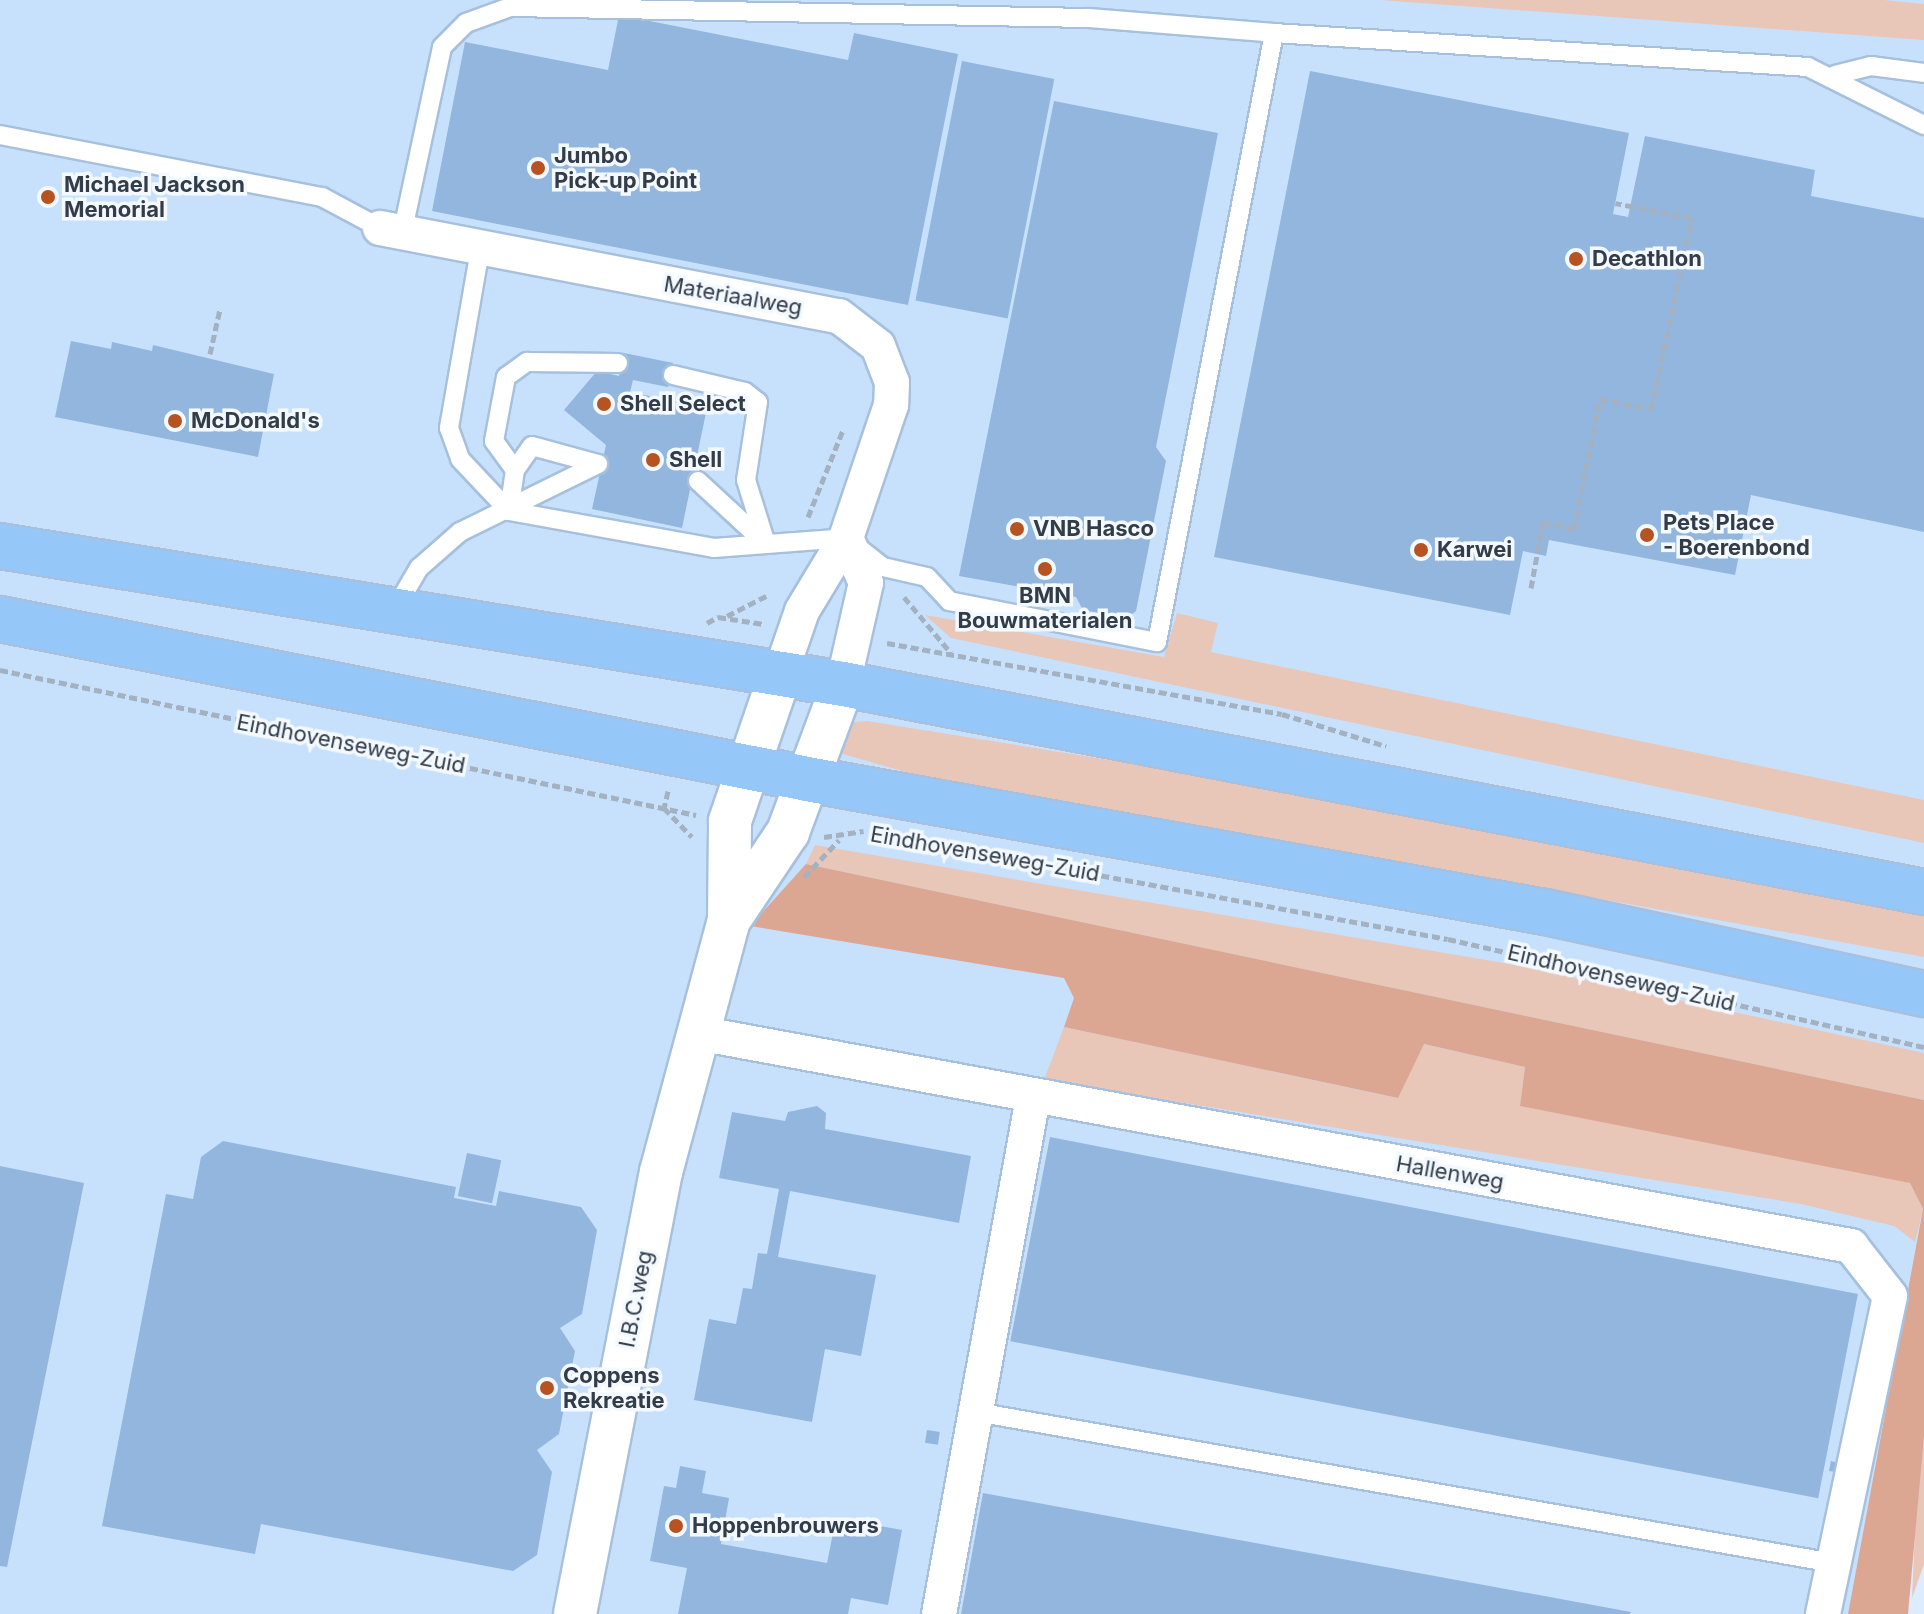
<!DOCTYPE html>
<style>
body{margin:0}
#map{position:relative;width:1924px;height:1614px;overflow:hidden;background:#ddedff;font-family:Inter,sans-serif}
div>[style]{position:absolute}
.built>*{inset:0;background:#c7e1fd}
.green>*{inset:0;background:#e8c6b8}
.forest>*{inset:0;background:#dba792}
.building>*{inset:0;background:#92b6dd;transform-origin:0 0}
.path>*{height:5px;margin-top:-2.5px;transform-origin:0;background:repeating-linear-gradient(90deg,#a3b1c1 0 8px,transparent 0 12px)}
.roads{filter:drop-shadow(2px 0 #a6c0dd) drop-shadow(-2px 0 #a6c0dd) drop-shadow(0 2px #a6c0dd) drop-shadow(0 -2px #a6c0dd)}
.service>*{height:18px;margin:-9px;padding:0 9px;transform-origin:9px;border-radius:9px;background:#fff}
.minor>*{height:34px;margin:-17px;padding:0 17px;transform-origin:17px;border-radius:17px;background:#fff}
.tertiary>*{height:42px;margin:-21px;padding:0 21px;transform-origin:21px;border-radius:21px;background:#fff}
.primary>*{height:44px;margin:-22px;padding:0 22px;transform-origin:22px;border-radius:22px;background:#95c7f9}
.dots>*{width:22px;height:22px;translate:-50% -50%;box-sizing:border-box;border:4px solid #f3f9ff;border-radius:50%}
span{translate:-50% -50%;white-space:nowrap;text-align:center;line-height:1.15;-webkit-text-stroke:7px #f3f9ff;paint-order:stroke}
.poi-label{font-size:22px;color:#333d49;font-weight:700}
.left{translate:0 -50%;text-align:left}
.street-label{font-size:22px;color:#333d49}
</style>
<div id="map">
<div class="built">
<i style="clip-path:polygon(0 0,1924px 0,1924px 1283px,1856px 1614px,0 1614px)"></i>
</div>
<div class="green">
<i style="clip-path:polygon(1380px 0,1884px 0,1924px 4px,1924px 40px)"></i>
<i style="clip-path:polygon(1177px 613px,1218px 623px,1211px 652px,1924px 800px,1924px 843px,951px 638px,925px 615px,1164px 657px)"></i>
<i style="clip-path:polygon(867px 721px,1332px 796px,1924px 906px,1924px 957px,927px 778px,836px 752px,844px 723px)"></i>
<i style="clip-path:polygon(815px 845px,1521px 966px,1924px 1053px,1924px 1100px,806px 864px)"></i>
<i style="clip-path:polygon(1064px 1027px,1397px 1098px,1423px 1044px,1525px 1067px,1520px 1106px,1892px 1177px,1910px 1183px,1923px 1209px,1915px 1242px,1894px 1226px,1801px 1204px,1044px 1080px)"></i>
<i style="clip-path:polygon(1924px 1436px,1924px 1564px,1912px 1598px,1917px 1488px)"></i>
</div>
<div class="forest">
<i style="clip-path:polygon(806px 864px,1924px 1100px,1924px 1436px,1908px 1614px,1848px 1614px,1923px 1209px,1910px 1183px,1520px 1106px,1525px 1067px,1424px 1044px,1398px 1098px,1064px 1027px,1074px 998px,1064px 978px,750px 926px)"></i>
</div>
<div class="building">
<i style="clip-path:polygon(619px 15px,848px 60px,854px 33px,958px 54px,908px 305px,432px 211px,465px 42px,608px 70px)"></i>
<i style="left:962px;top:61px;width:94px;height:244px;rotate:11deg"></i>
<i style="clip-path:polygon(1310px 71px,1629px 133px,1613px 214px,1628px 217px,1645px 136px,1815px 170px,1811px 196px,1924px 218px,1924px 532px,1751px 495px,1735px 575px,1549px 540px,1546px 556px,1523px 551px,1510px 615px,1214px 557px)"></i>
<i style="clip-path:polygon(1054px 101px,1218px 133px,1156px 447px,1166px 461px,1136px 611px,1127px 618px,1083px 610px,1076px 597px,959px 576px)"></i>
<i style="clip-path:polygon(71px 341px,111px 349px,112px 342px,152px 351px,153px 345px,274px 374px,258px 457px,55px 417px)"></i>
<i style="clip-path:polygon(624px 353px,673px 363px,668px 387px,633px 380px,630px 392px,707px 408px,682px 528px,592px 509px,606px 445px,564px 410px,597px 371px,619px 376px)"></i>
<i style="clip-path:polygon(817px 1106px,826px 1113px,825px 1129px,971px 1156px,959px 1223px,790px 1191px,778px 1257px,876px 1275px,861px 1356px,825px 1349px,812px 1422px,694px 1400px,709px 1319px,736px 1324px,743px 1288px,752px 1289px,758px 1253px,767px 1254px,779px 1189px,719px 1178px,732px 1112px,785px 1121px,788px 1112px)"></i>
<i style="left:1050px;top:1137px;width:823px;height:208px;rotate:11deg"></i>
<i style="clip-path:polygon(223px 1141px,456px 1187px,454px 1198px,496px 1206px,499px 1191px,581px 1207px,597px 1230px,582px 1314px,560px 1328px,575px 1351px,559px 1434px,537px 1450px,552px 1472px,537px 1555px,513px 1571px,261px 1524px,255px 1554px,102px 1526px,166px 1194px,193px 1199px,201px 1157px)"></i>
<i style="left:467px;top:1153px;width:35px;height:44px;rotate:12deg"></i>
<i style="clip-path:polygon(0 1166px,84px 1183px,7px 1567px,0 1566px)"></i>
<i style="left:927px;top:1430px;width:13px;height:13px;rotate:9deg"></i>
<i style="clip-path:polygon(1831px 1461px,1839px 1463px,1836px 1472px,1829px 1471px)"></i>
<i style="clip-path:polygon(680px 1466px,706px 1471px,702px 1493px,729px 1498px,721px 1544px,827px 1563px,836px 1518px,902px 1530px,888px 1605px,851px 1598px,848px 1614px,678px 1614px,687px 1568px,650px 1561px,664px 1486px,676px 1488px)"></i>
<i style="clip-path:polygon(983px 1493px,1631px 1612px,1630px 1614px,961px 1614px)"></i>
</div>
<div class="path">
<i style="left:210px;top:354px;width:46px;rotate:-77.5deg"></i>
<i style="left:808px;top:517px;width:94px;rotate:-68.1deg"></i>
<i style="left:1531px;top:588px;width:67px;rotate:-79.7deg"></i>
<i style="left:1543px;top:522px;width:32px;rotate:13deg"></i>
<i style="left:1574px;top:529px;width:133px;rotate:-78.7deg"></i>
<i style="left:1600px;top:399px;width:52px;rotate:11.1deg"></i>
<i style="left:1651px;top:409px;width:195px;rotate:-77.9deg"></i>
<i style="left:1692px;top:218px;width:78px;rotate:-169deg"></i>
<i style="left:904px;top:597px;width:73px;rotate:50deg"></i>
<i style="left:727px;top:616px;width:48px;rotate:-27.1deg"></i>
<i style="left:707px;top:623px;width:13px;rotate:-29deg"></i>
<i style="left:718px;top:617px;width:46px;rotate:8.8deg"></i>
<i style="left:887px;top:643px;width:401px;rotate:10.2deg"></i>
<i style="left:1282px;top:714px;width:109px;rotate:17.1deg"></i>
<i style="left:0;top:670px;width:711px;rotate:11.77deg"></i>
<i style="left:668px;top:791px;width:17px;rotate:103deg"></i>
<i style="left:664px;top:808px;width:40px;rotate:46deg"></i>
<i style="left:824px;top:837px;width:40px;rotate:-8.5deg"></i>
<i style="left:1066px;top:869px;width:388px;rotate:10.4deg"></i>
<i style="left:1448px;top:939px;width:488px;rotate:12.8deg"></i>
<i style="left:804px;top:877px;width:51px;rotate:-46.6deg"></i>
</div>
<div class="roads">
<div class="service">
<i style="left:1835px;top:75px;width:37px;rotate:-14deg"></i>
<i style="left:1871px;top:66px;width:53px;rotate:7.5deg"></i>
<i style="left:0;top:135px;width:328px;rotate:10.9deg"></i>
<i style="left:322px;top:197px;width:66px;rotate:28.1deg"></i>
<i style="left:402px;top:234px;width:191px;rotate:-77.9deg"></i>
<i style="left:442px;top:47px;width:34px;rotate:-45deg"></i>
<i style="left:466px;top:23px;width:47px;rotate:-20deg"></i>
<i style="left:510px;top:7px;width:579px;rotate:1.09deg"></i>
<i style="left:1089px;top:18px;width:186px;rotate:4.6deg"></i>
<i style="left:480px;top:250px;width:181px;rotate:99.9deg"></i>
<i style="left:449px;top:428px;width:33px;rotate:70deg"></i>
<i style="left:460px;top:459px;width:71px;rotate:46.7deg"></i>
<i style="left:509px;top:511px;width:208px;rotate:10.2deg"></i>
<i style="left:714px;top:548px;width:132px;rotate:-4.3deg"></i>
<i style="left:846px;top:538px;width:47px;rotate:38.1deg"></i>
<i style="left:883px;top:567px;width:45px;rotate:12.8deg"></i>
<i style="left:927px;top:577px;width:33px;rotate:47deg"></i>
<i style="left:949px;top:601px;width:212px;rotate:11.2deg"></i>
<i style="left:1157px;top:642px;width:620px;rotate:-79.12deg"></i>
<i style="left:1274px;top:33px;width:535px;rotate:3.64deg"></i>
<i style="left:1808px;top:67px;width:130px;rotate:26.6deg"></i>
<i style="left:673px;top:375px;width:74px;rotate:13.3deg"></i>
<i style="left:745px;top:392px;width:16px;rotate:38deg"></i>
<i style="left:758px;top:402px;width:79px;rotate:98.7deg"></i>
<i style="left:746px;top:480px;width:67px;rotate:72.6deg"></i>
<i style="left:515px;top:470px;width:29px;rotate:-55deg"></i>
<i style="left:532px;top:446px;width:68px;rotate:15.3deg"></i>
<i style="left:698px;top:481px;width:90px;rotate:42.7deg"></i>
<i style="left:509px;top:511px;width:41px;rotate:-81.7deg"></i>
<i style="left:515px;top:470px;width:36px;rotate:-126deg"></i>
<i style="left:494px;top:441px;width:65px;rotate:-79.4deg"></i>
<i style="left:506px;top:377px;width:26px;rotate:-36deg"></i>
<i style="left:527px;top:362px;width:91px;rotate:0.6deg"></i>
<i style="left:395px;top:609px;width:48px;rotate:-59.7deg"></i>
<i style="left:419px;top:568px;width:55px;rotate:-41.3deg"></i>
<i style="left:460px;top:532px;width:154px;rotate:-26.2deg"></i>
<i style="left:976px;top:1412px;width:870px;rotate:9.99deg"></i>
</div>
<div class="minor">
<i style="left:380px;top:228px;width:467px;rotate:10.9deg"></i>
<i style="left:839px;top:316px;width:49px;rotate:37.6deg"></i>
<i style="left:878px;top:346px;width:39px;rotate:69deg"></i>
<i style="left:892px;top:382px;width:23px;rotate:92deg"></i>
<i style="left:891px;top:405px;width:140px;rotate:108.7deg"></i>
<i style="left:846px;top:538px;width:85px;rotate:121.1deg"></i>
<i style="left:802px;top:611px;width:68px;rotate:109deg"></i>
<i style="left:843px;top:684px;width:104px;rotate:-77.2deg"></i>
<i style="left:866px;top:583px;width:49px;rotate:-114deg"></i>
<i style="left:698px;top:1033px;width:1173px;rotate:10.47deg"></i>
<i style="left:1851px;top:1246px;width:63px;rotate:52deg"></i>
<i style="left:1890px;top:1296px;width:325px;rotate:101.9deg"></i>
<i style="left:939px;top:1614px;width:524px;rotate:-79.68deg"></i>
</div>
<div class="tertiary">
<i style="left:729px;top:920px;width:106px;rotate:-56.2deg"></i>
<i style="left:788px;top:832px;width:158px;rotate:-69.6deg"></i>
<i style="left:575px;top:1614px;width:450px;rotate:-79deg"></i>
<i style="left:661px;top:1172px;width:261px;rotate:-74.9deg"></i>
<i style="left:729px;top:920px;width:99px;rotate:-89.4deg"></i>
<i style="left:730px;top:821px;width:154px;rotate:-71.1deg"></i>
</div>
<div class="primary">
<i style="left:0;top:546px;width:854px;rotate:9.3deg"></i>
<i style="left:843px;top:684px;width:1101px;rotate:10.89deg"></i>
<i style="left:0;top:619px;width:823px;rotate:11.21deg"></i>
<i style="left:807px;top:779px;width:750px;rotate:10.22deg"></i>
<i style="left:1545px;top:912px;width:388px;rotate:12.2deg"></i>
</div>
</div>
<div class="dots">
<i style="left:538px;top:168px;background:#b75221"></i>
<i style="left:48px;top:197px;background:#b75221"></i>
<i style="left:1576px;top:259px;background:#b75221"></i>
<i style="left:604px;top:404px;background:#b75221"></i>
<i style="left:175px;top:421px;background:#b75221"></i>
<i style="left:653px;top:460px;background:#b75221"></i>
<i style="left:1017px;top:529px;background:#b75221"></i>
<i style="left:1647px;top:535px;background:#b75221"></i>
<i style="left:1421px;top:550px;background:#b75221"></i>
<i style="left:1045px;top:569px;background:#b75221"></i>
<i style="left:547px;top:1388px;background:#b75221"></i>
<i style="left:676px;top:1526px;background:#b75221"></i>
</div>
<div class="poi-label">
<span class="left" style="left:554px;top:168px">Jumbo<br>Pick-up Point</span>
<span class="left" style="left:64px;top:197px">Michael Jackson<br>Memorial</span>
<span class="left" style="left:1592px;top:259px">Decathlon</span>
<span class="left" style="left:620px;top:404px">Shell Select</span>
<span class="left" style="left:191px;top:421px">McDonald's</span>
<span class="left" style="left:669px;top:460px">Shell</span>
<span class="left" style="left:1663px;top:535px">Pets Place<br>- Boerenbond</span>
<span class="left" style="left:1033px;top:529px">VNB Hasco</span>
<span class="left" style="left:1437px;top:550px">Karwei</span>
<span style="left:1045px;top:608px">BMN<br>Bouwmaterialen</span>
<span class="left" style="left:563px;top:1388px">Coppens<br>Rekreatie</span>
<span class="left" style="left:692px;top:1526px">Hoppenbrouwers</span>
</div>
<div class="street-label">
<span style="left:733px;top:296px;rotate:10deg">Materiaalweg</span>
<span style="left:351px;top:744px;rotate:11deg">Eindhovenseweg-Zuid</span>
<span style="left:985px;top:854px;rotate:10deg">Eindhovenseweg-Zuid</span>
<span style="left:1621px;top:978px;rotate:13deg">Eindhovenseweg-Zuid</span>
<span style="left:1450px;top:1173px;rotate:10deg">Hallenweg</span>
<span style="left:636px;top:1299px;rotate:-79deg">I.B.C.weg</span>
</div>
</div>
